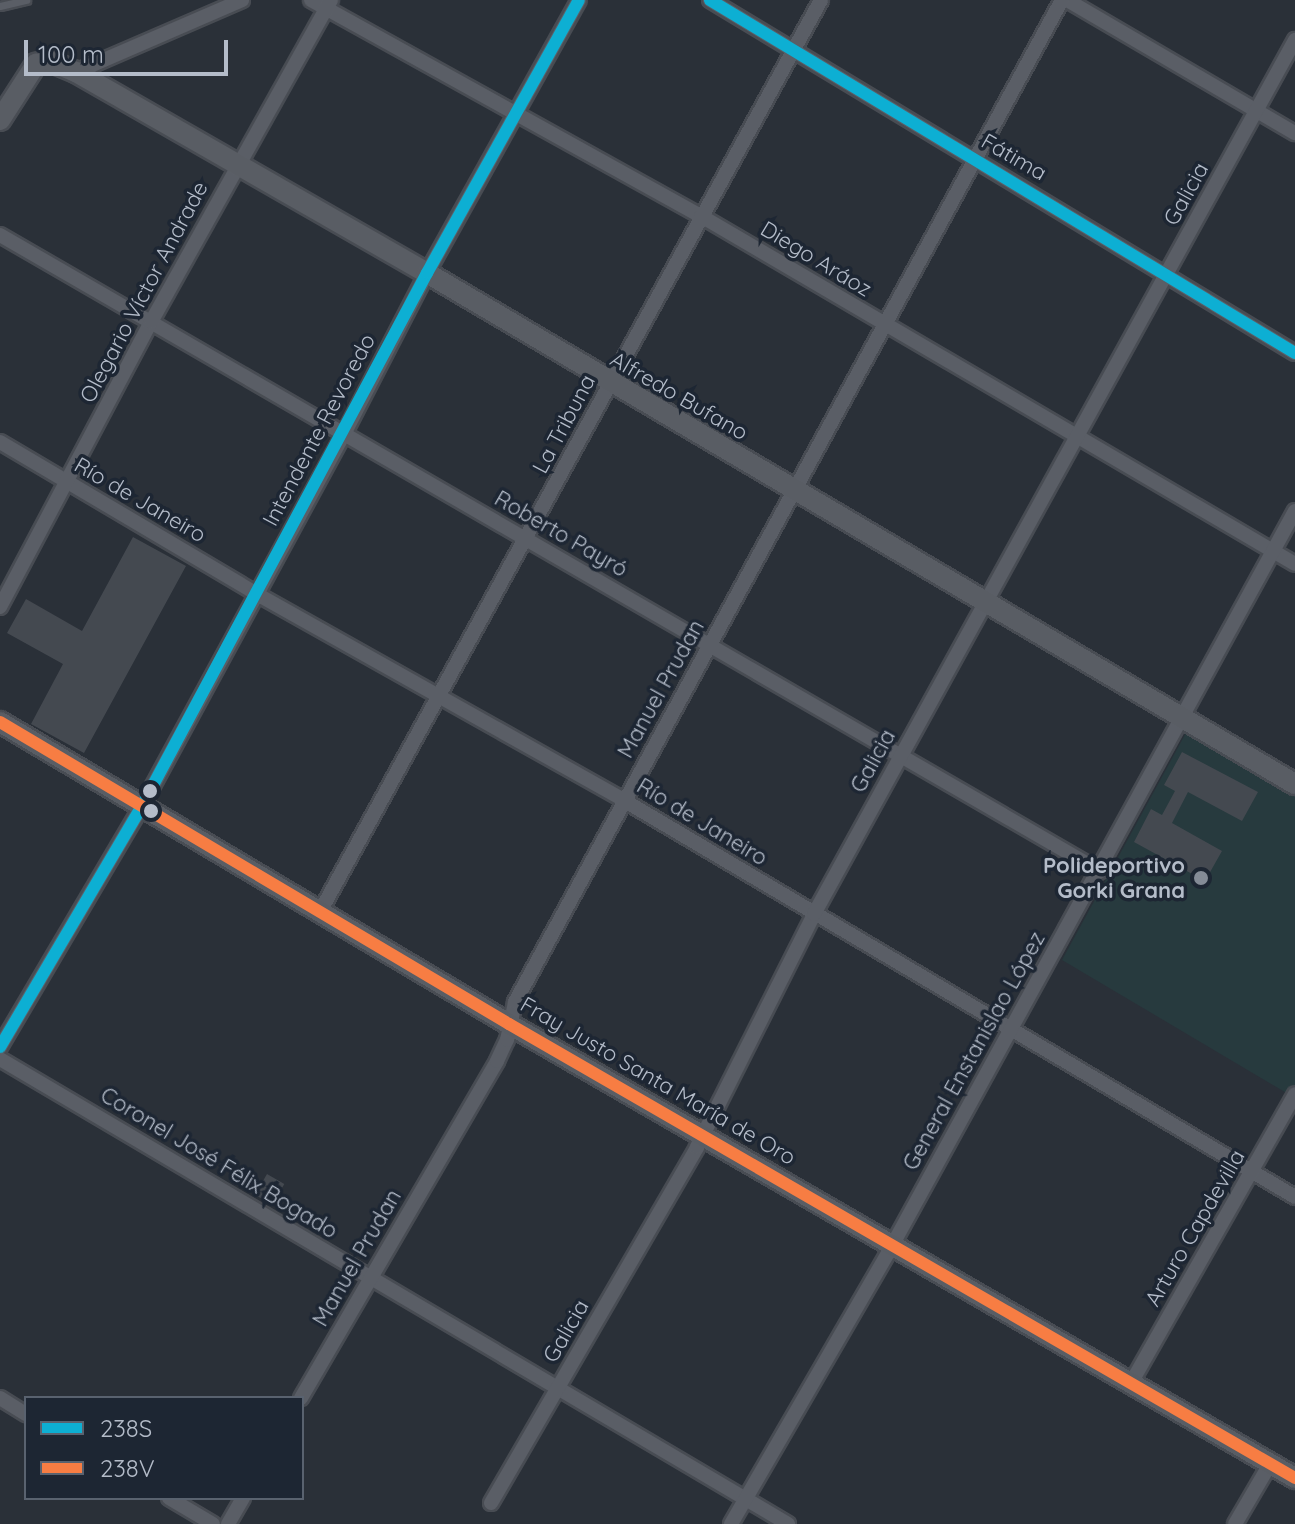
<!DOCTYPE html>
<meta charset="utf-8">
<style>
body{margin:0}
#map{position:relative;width:1295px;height:1524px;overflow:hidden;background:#2a3038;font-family:Quicksand,sans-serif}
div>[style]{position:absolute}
.green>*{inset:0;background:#273a3e}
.building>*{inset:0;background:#444950;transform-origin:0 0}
.roads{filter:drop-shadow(2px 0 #484c53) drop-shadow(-2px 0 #484c53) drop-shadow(0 2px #484c53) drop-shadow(0 -2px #484c53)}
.lane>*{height:7px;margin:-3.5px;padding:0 3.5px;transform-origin:3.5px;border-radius:3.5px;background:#5a5e66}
.street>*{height:14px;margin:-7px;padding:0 7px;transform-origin:7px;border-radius:7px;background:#5a5e66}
.secondary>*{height:20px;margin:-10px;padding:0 10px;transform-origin:10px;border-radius:10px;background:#595d64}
.bus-1>*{height:12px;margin:-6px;padding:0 6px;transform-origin:6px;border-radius:6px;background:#0dafd3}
.bus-2>*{height:12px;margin:-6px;padding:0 6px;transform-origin:6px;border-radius:6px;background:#f77d43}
.dots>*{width:22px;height:22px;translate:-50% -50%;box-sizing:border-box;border:4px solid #1d2633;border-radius:50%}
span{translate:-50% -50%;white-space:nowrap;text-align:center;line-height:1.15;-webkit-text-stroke:7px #1d2633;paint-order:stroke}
.street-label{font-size:22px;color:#b4bcc9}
.poi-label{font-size:22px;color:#b4bcc9;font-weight:700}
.right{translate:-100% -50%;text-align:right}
.legend{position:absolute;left:24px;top:1396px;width:280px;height:104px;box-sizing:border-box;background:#1d2633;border:2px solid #59626f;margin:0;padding:10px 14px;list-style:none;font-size:24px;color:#b4bcc9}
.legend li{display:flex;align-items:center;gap:16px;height:40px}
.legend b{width:40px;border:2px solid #59626f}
.scale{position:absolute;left:24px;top:40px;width:204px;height:36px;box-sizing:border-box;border:4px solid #b4bcc9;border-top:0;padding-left:10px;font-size:24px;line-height:28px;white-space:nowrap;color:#b4bcc9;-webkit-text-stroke:6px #1d2633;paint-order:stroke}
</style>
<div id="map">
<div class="green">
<i style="clip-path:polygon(1187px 731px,1295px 796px,1295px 1098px,1062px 960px)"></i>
</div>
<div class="building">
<i style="clip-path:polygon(133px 537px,186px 566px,84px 753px,31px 724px,63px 664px,7px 633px,26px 599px,82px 631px)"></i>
<i style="clip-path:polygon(1182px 752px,1258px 792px,1242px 821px,1188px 792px,1172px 823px,1222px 851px,1205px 881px,1134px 842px,1151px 809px,1162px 815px,1175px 791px,1164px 785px)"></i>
<i style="left:267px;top:1174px;width:20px;height:24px;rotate:30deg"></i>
</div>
<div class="roads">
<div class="lane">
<i style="left:0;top:6px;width:27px;rotate:-13deg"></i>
</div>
<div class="street">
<i style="left:311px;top:0;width:446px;rotate:29deg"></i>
<i style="left:701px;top:216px;width:688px;rotate:30.36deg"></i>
<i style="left:710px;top:0;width:683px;rotate:31.11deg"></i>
<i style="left:1067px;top:0;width:264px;rotate:30.3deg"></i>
<i style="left:76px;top:72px;width:181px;rotate:-23.4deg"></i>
<i style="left:0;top:235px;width:1271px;rotate:30.04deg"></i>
<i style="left:0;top:442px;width:296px;rotate:30.6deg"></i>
<i style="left:255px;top:593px;width:424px;rotate:29.3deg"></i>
<i style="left:625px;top:801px;width:778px;rotate:30.58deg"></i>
<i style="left:0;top:607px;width:323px;rotate:-62.1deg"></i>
<i style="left:151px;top:322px;width:369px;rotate:-60.8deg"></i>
<i style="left:321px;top:910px;width:1038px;rotate:-61.21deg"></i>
<i style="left:0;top:1047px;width:282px;rotate:-59.5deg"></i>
<i style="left:143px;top:804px;width:421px;rotate:-61.5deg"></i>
<i style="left:344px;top:434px;width:181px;rotate:-62.7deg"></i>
<i style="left:427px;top:273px;width:312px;rotate:-60.9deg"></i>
<i style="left:0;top:1059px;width:915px;rotate:30.54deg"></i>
<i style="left:1131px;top:1383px;width:332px;rotate:-60.4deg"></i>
<i style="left:0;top:1398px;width:31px;rotate:32deg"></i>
<i style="left:301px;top:1398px;width:390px;rotate:-59.8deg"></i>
<i style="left:497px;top:1061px;width:23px;rotate:-65deg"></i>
<i style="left:507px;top:1040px;width:39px;rotate:-78deg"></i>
<i style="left:515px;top:1002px;width:1142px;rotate:-61.37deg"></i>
<i style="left:169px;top:1498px;width:51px;rotate:30.6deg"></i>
<i style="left:491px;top:1503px;width:411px;rotate:-59.9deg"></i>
<i style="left:697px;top:1147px;width:261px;rotate:-63.3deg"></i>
<i style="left:814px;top:914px;width:998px;rotate:-61.17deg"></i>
<i style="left:228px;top:1524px;width:30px;rotate:-60deg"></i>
<i style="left:731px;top:1524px;width:323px;rotate:-59.9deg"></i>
<i style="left:893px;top:1244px;width:836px;rotate:-61.26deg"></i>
<i style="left:1235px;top:1524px;width:69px;rotate:-59.7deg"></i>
</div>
<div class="secondary">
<i style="left:0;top:120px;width:67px;rotate:-57.3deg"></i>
<i style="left:36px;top:64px;width:16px;rotate:-7deg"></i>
<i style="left:52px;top:62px;width:26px;rotate:23deg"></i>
<i style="left:76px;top:72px;width:404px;rotate:29.8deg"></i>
<i style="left:427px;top:273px;width:1007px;rotate:30.49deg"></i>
<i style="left:0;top:722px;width:592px;rotate:30.68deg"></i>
<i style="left:509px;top:1024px;width:908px;rotate:30.01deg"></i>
</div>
</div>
<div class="bus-1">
<i style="left:710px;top:0;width:683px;rotate:31.11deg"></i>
<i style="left:0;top:1047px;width:282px;rotate:-59.5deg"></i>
<i style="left:143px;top:804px;width:602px;rotate:-61.86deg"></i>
<i style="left:427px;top:273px;width:312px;rotate:-60.9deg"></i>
</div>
<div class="bus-2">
<i style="left:0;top:722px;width:592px;rotate:30.68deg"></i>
<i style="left:509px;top:1024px;width:908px;rotate:30.01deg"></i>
</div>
<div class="dots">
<i style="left:150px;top:791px;background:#b4bcc9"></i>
<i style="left:151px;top:811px;background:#b4bcc9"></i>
<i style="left:1201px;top:878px;background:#848b96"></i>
</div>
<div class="street-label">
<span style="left:1014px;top:157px;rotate:30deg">Fátima</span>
<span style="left:1186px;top:194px;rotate:-61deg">Galicia</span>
<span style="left:816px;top:259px;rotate:31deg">Diego Aráoz</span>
<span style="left:144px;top:292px;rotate:-62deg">Olegario Víctor Andrade</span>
<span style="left:679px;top:396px;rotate:30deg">Alfredo Bufano</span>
<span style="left:564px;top:424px;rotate:-62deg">La Tribuna</span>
<span style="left:319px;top:430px;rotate:-62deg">Intendente Revoredo</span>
<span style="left:140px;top:500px;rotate:30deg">Río de Janeiro</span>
<span style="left:561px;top:534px;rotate:30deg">Roberto Payró</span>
<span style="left:661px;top:689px;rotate:-61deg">Manuel Prudan</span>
<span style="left:873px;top:761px;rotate:-61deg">Galicia</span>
<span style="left:702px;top:822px;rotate:31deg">Río de Janeiro</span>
<span style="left:974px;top:1051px;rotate:-61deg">General Enstanislao López</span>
<span style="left:658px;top:1081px;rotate:30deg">Fray Justo Santa María de Oro</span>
<span style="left:219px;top:1163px;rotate:31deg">Coronel José Félix Bogado</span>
<span style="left:1195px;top:1228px;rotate:-60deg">Arturo Capdevilla</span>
<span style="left:357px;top:1258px;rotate:-60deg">Manuel Prudan</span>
<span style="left:566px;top:1331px;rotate:-60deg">Galicia</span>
</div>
<div class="poi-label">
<span class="right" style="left:1185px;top:878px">Polideportivo<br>Gorki Grana</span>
</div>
<ul class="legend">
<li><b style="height:10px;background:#0dafd3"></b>238S</li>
<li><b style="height:10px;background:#f77d43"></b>238V</li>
</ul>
<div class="scale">100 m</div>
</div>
